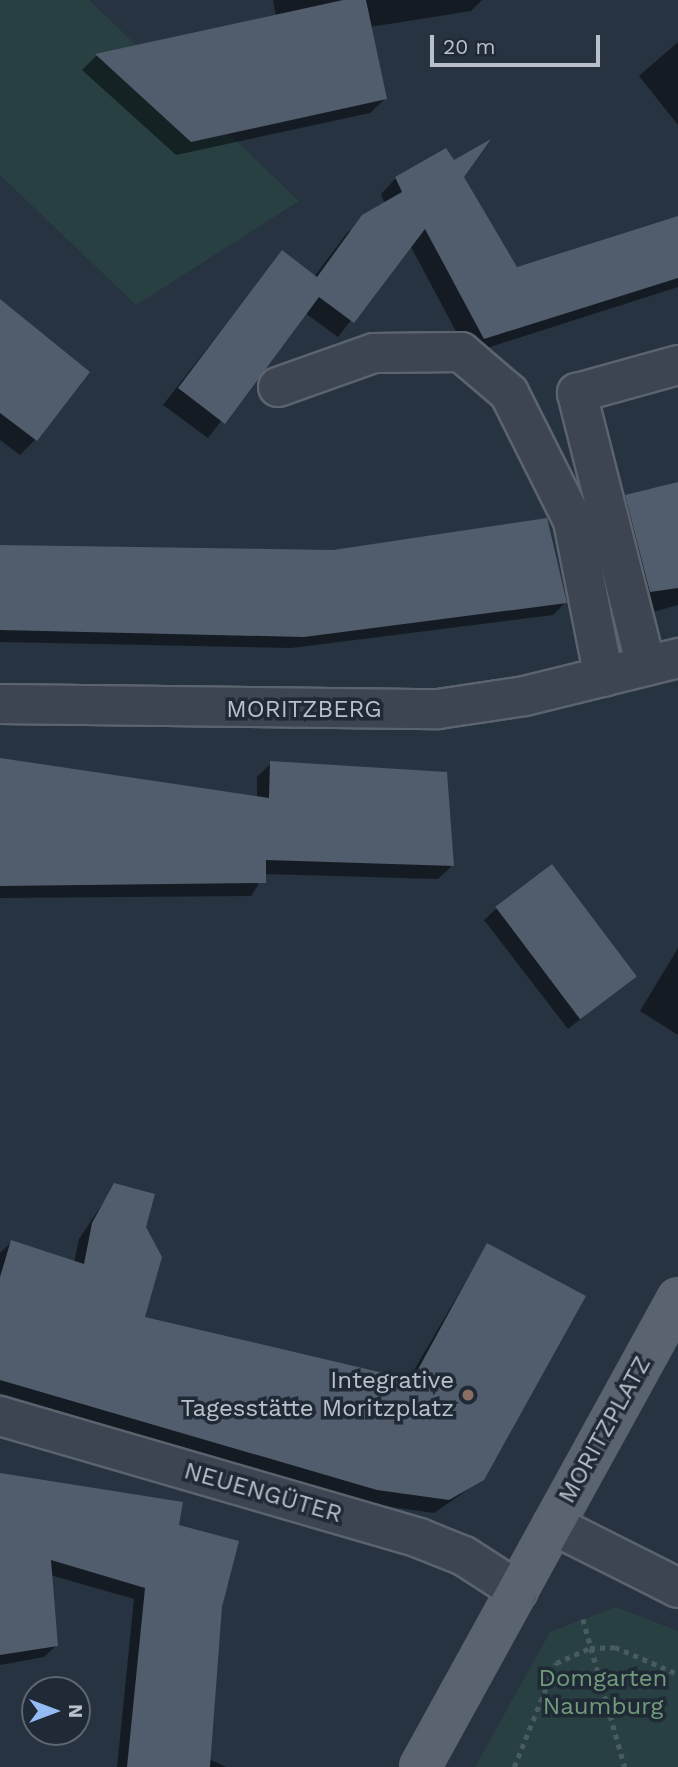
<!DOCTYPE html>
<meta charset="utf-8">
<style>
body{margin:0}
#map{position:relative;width:678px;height:1767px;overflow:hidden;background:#273341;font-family:"Work Sans",sans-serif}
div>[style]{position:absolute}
.green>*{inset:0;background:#294042}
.shadow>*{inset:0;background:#0007}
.building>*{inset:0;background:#515c6c;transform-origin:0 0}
.path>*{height:4.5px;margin-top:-2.25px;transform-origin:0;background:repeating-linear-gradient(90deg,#485c5f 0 5px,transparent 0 10px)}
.roads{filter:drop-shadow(2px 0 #5a636e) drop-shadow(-2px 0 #5a636e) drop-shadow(0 2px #5a636e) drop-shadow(0 -2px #5a636e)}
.minor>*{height:38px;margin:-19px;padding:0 19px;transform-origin:19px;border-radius:19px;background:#3c4551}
.major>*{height:38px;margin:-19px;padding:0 19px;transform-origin:19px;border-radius:19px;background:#5a6471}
.dots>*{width:19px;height:19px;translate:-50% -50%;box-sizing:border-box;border:4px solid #202a36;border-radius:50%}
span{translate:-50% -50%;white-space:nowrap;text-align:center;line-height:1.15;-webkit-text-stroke:7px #202a36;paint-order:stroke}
.street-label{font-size:24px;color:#b9c0cb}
.poi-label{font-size:24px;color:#b9c0cb}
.right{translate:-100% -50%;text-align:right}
.park-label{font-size:24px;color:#719b7a}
.north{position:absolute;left:21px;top:1676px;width:70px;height:70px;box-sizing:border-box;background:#202a36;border:2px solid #5d6672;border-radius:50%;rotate:90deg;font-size:19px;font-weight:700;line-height:28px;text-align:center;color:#b9c0cb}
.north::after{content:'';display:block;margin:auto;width:24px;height:32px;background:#94bbf4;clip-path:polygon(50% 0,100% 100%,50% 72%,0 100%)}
.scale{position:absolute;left:430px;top:35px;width:170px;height:32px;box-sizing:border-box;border:4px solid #b9c0cb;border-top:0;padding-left:9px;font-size:21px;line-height:24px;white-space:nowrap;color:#b9c0cb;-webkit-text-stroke:5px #202a36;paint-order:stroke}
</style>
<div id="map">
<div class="green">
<i style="clip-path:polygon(0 0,89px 0,299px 201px,136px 305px,0 175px)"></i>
<i style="clip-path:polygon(616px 1607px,678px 1631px,678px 1767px,475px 1767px,550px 1632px)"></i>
</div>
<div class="shadow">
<i style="clip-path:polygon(273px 0,482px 0,471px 11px,370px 27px,385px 99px,370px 113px,176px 155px,82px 70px,96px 56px,276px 16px)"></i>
<i style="clip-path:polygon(678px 42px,678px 125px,639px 76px)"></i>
<i style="clip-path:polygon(461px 177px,516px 269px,678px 218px,678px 287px,468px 354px,410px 245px,338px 337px,305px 313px,208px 438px,163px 405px,282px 252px,314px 277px,347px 233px,385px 204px,381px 194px,396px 178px)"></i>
<i style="clip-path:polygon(0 301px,35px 440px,20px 455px,0 440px)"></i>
<i style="clip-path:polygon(678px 484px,678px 605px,635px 617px,609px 513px,626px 496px)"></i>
<i style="clip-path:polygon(0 549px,565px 603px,553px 615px,291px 648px,0 642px)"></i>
<i style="clip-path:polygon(0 759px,257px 798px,257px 777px,271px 763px,452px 866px,438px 879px,265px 874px,251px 896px,0 898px)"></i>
<i style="clip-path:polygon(497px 908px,635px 975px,568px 1029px,484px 920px)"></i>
<i style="clip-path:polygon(678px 948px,678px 1035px,640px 1011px)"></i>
<i style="clip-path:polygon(115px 1185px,144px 1228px,143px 1318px,406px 1384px,487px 1245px,483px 1479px,434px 1513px,363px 1503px,0 1393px,0 1253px,11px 1242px,74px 1262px,79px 1239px)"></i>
<i style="clip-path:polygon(0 1475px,177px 1527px,220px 1606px,209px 1759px,226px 1767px,117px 1767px,134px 1599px,50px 1575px,57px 1645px,44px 1657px,0 1665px)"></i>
</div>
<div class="building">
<i style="clip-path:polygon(343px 0,366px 0,387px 99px,191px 142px,95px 54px)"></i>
<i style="clip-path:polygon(491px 139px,464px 177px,517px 267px,678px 216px,678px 278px,484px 339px,425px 229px,354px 323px,319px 297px,225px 424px,178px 388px,282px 250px,317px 277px,362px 215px,402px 192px,395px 177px,446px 148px,454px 160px)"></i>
<i style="clip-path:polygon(0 299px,90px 372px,37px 441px,0 413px)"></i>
<i style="clip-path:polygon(678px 482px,678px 588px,650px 592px,625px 495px)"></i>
<i style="clip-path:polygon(547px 518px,567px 603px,304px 637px,0 630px,0 545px,333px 550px)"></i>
<i style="clip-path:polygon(0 758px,269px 798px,270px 761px,447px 772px,454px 866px,266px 860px,266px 883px,0 886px)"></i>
<i style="left:552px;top:864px;width:141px;height:71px;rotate:53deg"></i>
<i style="clip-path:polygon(114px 1183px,155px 1194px,146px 1227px,162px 1257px,145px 1317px,392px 1375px,410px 1384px,487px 1243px,586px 1296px,484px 1480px,449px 1500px,377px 1490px,0 1380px,0 1277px,11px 1240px,84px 1264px,92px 1223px)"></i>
<i style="clip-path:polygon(0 1473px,183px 1502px,179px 1525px,239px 1541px,222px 1607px,210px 1767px,127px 1767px,145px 1588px,51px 1560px,58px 1646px,0 1655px)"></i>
</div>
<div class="path">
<i style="left:583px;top:1619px;width:154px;rotate:74.2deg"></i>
<i style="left:514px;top:1767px;width:112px;rotate:-68deg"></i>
<i style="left:556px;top:1663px;width:37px;rotate:-24deg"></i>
<i style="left:590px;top:1648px;width:25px;rotate:-2deg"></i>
<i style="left:615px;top:1647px;width:69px;rotate:23.2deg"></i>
</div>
<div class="roads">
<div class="minor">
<i style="left:278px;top:387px;width:102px;rotate:-19.5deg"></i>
<i style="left:374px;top:353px;width:87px;rotate:-0.7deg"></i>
<i style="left:461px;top:352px;width:63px;rotate:40.5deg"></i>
<i style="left:509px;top:393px;width:143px;rotate:63.4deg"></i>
<i style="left:573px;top:521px;width:159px;rotate:78.8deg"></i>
<i style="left:646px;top:666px;width:282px;rotate:-104.2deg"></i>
<i style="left:577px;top:393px;width:105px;rotate:-15.5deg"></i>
<i style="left:0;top:704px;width:438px;rotate:0.7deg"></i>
<i style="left:438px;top:709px;width:88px;rotate:-8.5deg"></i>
<i style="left:525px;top:696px;width:158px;rotate:-13.9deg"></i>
<i style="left:0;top:1416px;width:436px;rotate:16.2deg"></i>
<i style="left:419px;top:1538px;width:48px;rotate:21.8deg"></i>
<i style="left:464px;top:1556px;width:64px;rotate:32.9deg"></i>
<i style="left:553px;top:1525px;width:140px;rotate:26.7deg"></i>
</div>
<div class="major">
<i style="left:420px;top:1767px;width:535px;rotate:-61.18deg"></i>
</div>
</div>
<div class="dots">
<i style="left:468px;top:1395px;background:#8d6e63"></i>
</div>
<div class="street-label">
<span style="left:304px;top:710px">MORITZBERG</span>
<span style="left:605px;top:1430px;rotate:-61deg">MORITZPLATZ</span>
<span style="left:263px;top:1493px;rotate:16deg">NEUENGÜTER</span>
</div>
<div class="poi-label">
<span class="right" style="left:454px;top:1395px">Integrative<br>Tagesstätte Moritzplatz</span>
</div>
<div class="park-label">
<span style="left:603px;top:1693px">Domgarten<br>Naumburg</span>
</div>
<div class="north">N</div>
<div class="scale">20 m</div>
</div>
